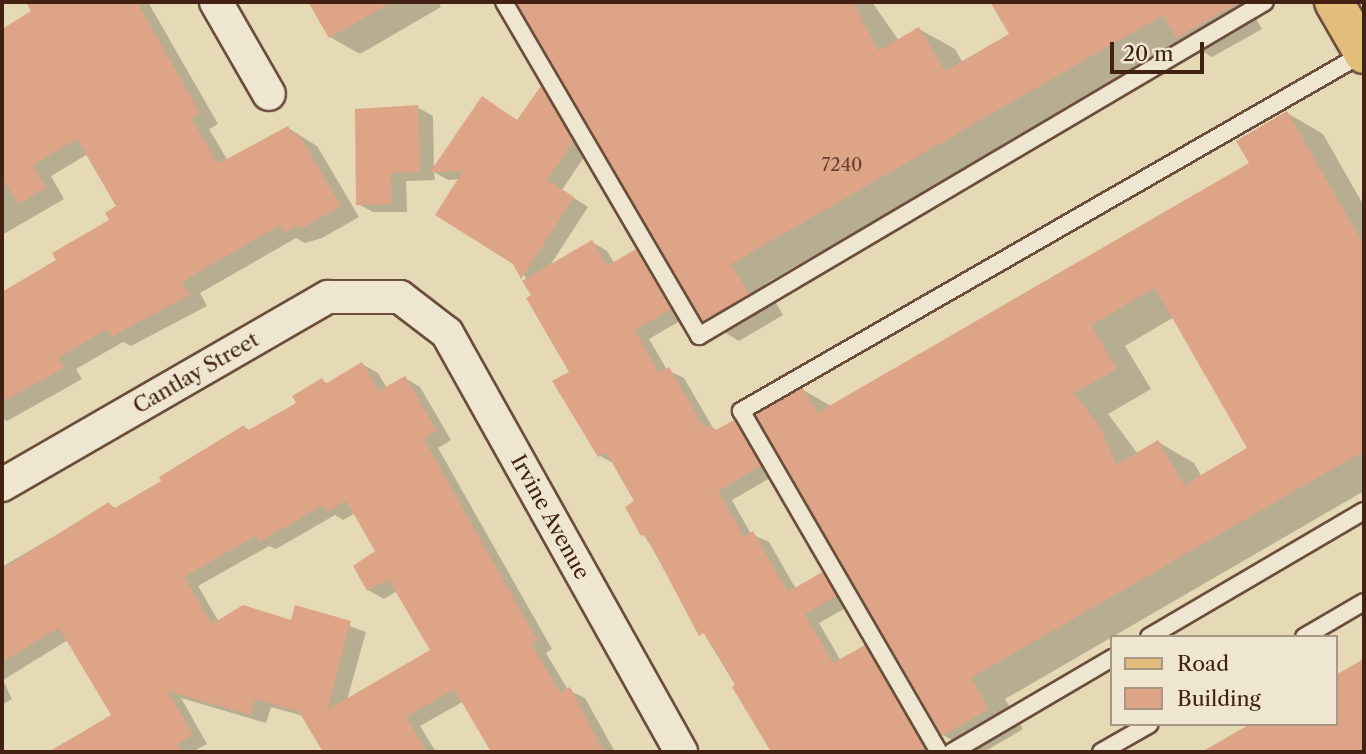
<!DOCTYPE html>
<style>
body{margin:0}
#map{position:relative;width:1366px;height:754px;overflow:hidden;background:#e5d9b6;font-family:"Libre Caslon Text",serif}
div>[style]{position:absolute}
.shadow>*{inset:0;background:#0003}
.building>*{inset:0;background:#dda488}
.roads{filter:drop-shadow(2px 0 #6b4e3b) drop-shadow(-2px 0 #6b4e3b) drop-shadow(0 2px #6b4e3b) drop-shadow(0 -2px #6b4e3b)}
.lane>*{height:16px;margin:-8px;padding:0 8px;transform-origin:8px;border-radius:8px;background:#eee6d0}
.street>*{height:32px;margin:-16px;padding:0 16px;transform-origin:16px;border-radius:16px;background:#eee6d0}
.primary>*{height:38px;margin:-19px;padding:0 19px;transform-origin:19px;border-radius:19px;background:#e2bc7b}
span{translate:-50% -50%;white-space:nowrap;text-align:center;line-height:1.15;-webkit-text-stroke:5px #eee6d0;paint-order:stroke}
.number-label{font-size:18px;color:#694130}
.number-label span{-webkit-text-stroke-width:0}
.street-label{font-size:21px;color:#422012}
.frame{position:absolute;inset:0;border:4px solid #422012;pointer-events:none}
.legend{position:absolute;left:1110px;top:635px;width:228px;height:91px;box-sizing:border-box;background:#eee6d0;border:2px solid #a99784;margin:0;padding:9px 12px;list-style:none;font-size:21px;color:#422012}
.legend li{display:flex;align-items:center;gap:14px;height:35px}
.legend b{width:35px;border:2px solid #a99784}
.scale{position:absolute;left:1110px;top:42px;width:94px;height:32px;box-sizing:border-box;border:4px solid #422012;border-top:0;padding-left:9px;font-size:21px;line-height:24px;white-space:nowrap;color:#422012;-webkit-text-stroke:5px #eee6d0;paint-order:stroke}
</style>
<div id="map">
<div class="shadow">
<i style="clip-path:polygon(28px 2px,148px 2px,218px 124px,209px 129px,228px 161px,288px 128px,317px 146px,359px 217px,322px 238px,305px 243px,296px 238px,200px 293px,207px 306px,131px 346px,123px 342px,76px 369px,82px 379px,7px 421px,2px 418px,2px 292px,59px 261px,111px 220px,118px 206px,88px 154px,51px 176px,64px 199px,2px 235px,2px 31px,34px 12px)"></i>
<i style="clip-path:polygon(309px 2px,438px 2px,441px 7px,360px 54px,330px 37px)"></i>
<i style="clip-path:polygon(518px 2px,872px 2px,899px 41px,919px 29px,955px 49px,963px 63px,1011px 35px,992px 2px,1246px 2px,1262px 29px,1212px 57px,1186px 42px,765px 284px,783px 315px,739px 341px,704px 320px)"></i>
<i style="clip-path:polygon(542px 89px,556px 97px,588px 151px,562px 190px,588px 207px,549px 267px,592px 242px,607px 251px,615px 264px,636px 251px,652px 260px,685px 318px,649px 339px,667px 370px,684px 378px,713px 428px,718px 431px,734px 422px,749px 431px,775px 475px,732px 500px,751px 534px,769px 542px,796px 589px,822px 574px,838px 583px,851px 605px,819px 623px,841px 661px,865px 647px,880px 656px,936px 752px,776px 752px,627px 507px,636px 502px,615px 464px,600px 456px,571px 372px,527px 280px,460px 179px,448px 180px,434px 172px,435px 180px,406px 181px,407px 212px,373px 212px,358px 204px,417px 107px,433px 116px,434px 169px,518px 121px)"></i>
<i style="clip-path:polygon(evenodd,1287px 113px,1323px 134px,1364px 206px,1364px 491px,1005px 699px,1023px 729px,984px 752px,973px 752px,943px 735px,803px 390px,831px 406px,1251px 163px,1287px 113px,1174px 317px,1250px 449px,1202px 477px,1194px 463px,1158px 442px,1138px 454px,1108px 414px,1151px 389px,1125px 346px,1174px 317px)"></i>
<i style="clip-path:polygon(evenodd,362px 364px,378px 373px,387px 388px,405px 378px,420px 387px,451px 440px,438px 448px,552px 649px,546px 653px,568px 690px,585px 698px,615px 752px,494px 752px,464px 701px,420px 726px,436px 752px,326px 752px,303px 716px,271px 707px,266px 723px,181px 698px,207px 744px,192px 752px,48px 752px,113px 715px,68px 640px,3px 680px,12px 699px,2px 705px,2px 567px,109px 504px,117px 509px,164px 482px,244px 427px,251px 431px,298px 403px,322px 380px,328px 384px,362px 364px,355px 513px,377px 552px,368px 590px,384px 599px,397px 591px,433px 651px,347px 700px,366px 632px,297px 607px,292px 622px,219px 622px,198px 586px,269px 546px,276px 549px,335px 515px,343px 520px,355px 513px)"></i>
<i style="clip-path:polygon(1364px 659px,1364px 752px,1203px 752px,1251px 724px,1336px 724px,1336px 675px)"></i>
</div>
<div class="building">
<i style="clip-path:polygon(26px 2px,137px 2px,200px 113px,191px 118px,218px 164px,288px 126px,294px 135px,298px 133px,341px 206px,301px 229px,299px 225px,285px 233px,280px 225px,182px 282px,190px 295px,111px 337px,107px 329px,58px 358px,64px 368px,2px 402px,2px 292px,56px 260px,52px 253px,109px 220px,105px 213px,116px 206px,77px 139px,33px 165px,46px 188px,18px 204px,2px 176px,2px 29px,31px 11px)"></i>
<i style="clip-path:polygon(308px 2px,392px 2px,329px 38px)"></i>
<i style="clip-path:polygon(516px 2px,853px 2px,878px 51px,919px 27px,945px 71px,1009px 34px,990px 2px,1239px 2px,1176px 38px,1163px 15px,731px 264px,749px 294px,703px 322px)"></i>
<i style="clip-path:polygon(541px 86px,573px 142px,547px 180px,574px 197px,521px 279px,513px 264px,435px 215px,463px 171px,430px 172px,482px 96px,517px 120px)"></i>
<i style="clip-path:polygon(418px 105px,420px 172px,391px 173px,392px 204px,356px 205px,355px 109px)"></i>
<i style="clip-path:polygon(evenodd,1287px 111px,1364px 245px,1364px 451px,971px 678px,989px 709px,942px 736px,755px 415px,803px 388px,817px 413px,1249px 163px,1236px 141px,1287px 111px,1155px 288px,1247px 448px,1184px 485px,1158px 440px,1116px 465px,1100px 427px,1074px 393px,1117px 369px,1091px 325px,1155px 288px)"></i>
<i style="clip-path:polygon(592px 240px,607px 266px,636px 249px,671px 309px,635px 330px,659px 373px,669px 367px,704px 428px,710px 424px,714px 431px,734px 420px,761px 466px,718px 491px,744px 537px,753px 531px,788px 592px,822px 572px,836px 596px,805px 614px,833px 663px,865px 645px,924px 747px,915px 752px,771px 752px,732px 687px,735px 684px,704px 633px,699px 636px,645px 534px,641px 536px,625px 507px,634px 501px,606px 452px,598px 457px,552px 381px,569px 372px,526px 298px,531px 295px,522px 281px)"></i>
<i style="clip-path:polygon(evenodd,362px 362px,379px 391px,405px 376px,437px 431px,424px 439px,537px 640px,532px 644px,560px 693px,570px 687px,604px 752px,491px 752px,454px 689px,406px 717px,427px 752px,323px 752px,299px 712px,255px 699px,251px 715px,168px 691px,193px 735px,177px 744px,182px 752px,49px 752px,111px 715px,59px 628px,2px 662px,2px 569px,109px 502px,113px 509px,161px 481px,159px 477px,244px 425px,247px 431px,296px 403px,292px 396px,322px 378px,325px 384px,362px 362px,346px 501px,375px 551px,353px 566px,367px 591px,388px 579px,430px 650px,327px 710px,351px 621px,295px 605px,291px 620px,243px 605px,212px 624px,184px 577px,256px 536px,259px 542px,323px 505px,327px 512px,346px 501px)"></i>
<i style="clip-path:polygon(1364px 659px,1364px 752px,1202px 752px,1250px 724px,1336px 724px,1336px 675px)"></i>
</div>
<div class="roads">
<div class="lane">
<i style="left:504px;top:2px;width:387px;rotate:59.7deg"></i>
<i style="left:699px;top:336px;width:657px;rotate:-30.55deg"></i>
<i style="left:1149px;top:637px;width:249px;rotate:-30.4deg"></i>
<i style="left:1304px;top:637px;width:69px;rotate:-30.3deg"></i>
<i style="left:939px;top:752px;width:394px;rotate:-120.1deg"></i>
<i style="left:741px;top:411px;width:719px;rotate:-29.88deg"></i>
<i style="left:952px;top:752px;width:186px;rotate:-30.4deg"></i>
<i style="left:1101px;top:752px;width:56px;rotate:-29.7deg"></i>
</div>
<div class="street">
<i style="left:216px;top:2px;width:106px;rotate:60.1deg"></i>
<i style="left:2px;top:485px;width:376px;rotate:-30deg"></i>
<i style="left:328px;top:297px;width:72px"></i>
<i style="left:400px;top:297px;width:59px;rotate:37.5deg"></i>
<i style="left:447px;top:333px;width:480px;rotate:60.8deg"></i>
</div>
<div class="primary">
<i style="left:1334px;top:2px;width:60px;rotate:60deg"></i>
</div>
</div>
<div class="number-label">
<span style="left:842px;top:165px">7240</span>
</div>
<div class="street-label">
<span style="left:196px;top:373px;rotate:-30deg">Cantlay Street</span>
<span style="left:550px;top:517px;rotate:61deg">Irvine Avenue</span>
</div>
<div class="frame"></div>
<ul class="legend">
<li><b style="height:9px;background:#e2bc7b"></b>Road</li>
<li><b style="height:19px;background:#dda488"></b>Building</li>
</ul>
<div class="scale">20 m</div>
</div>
